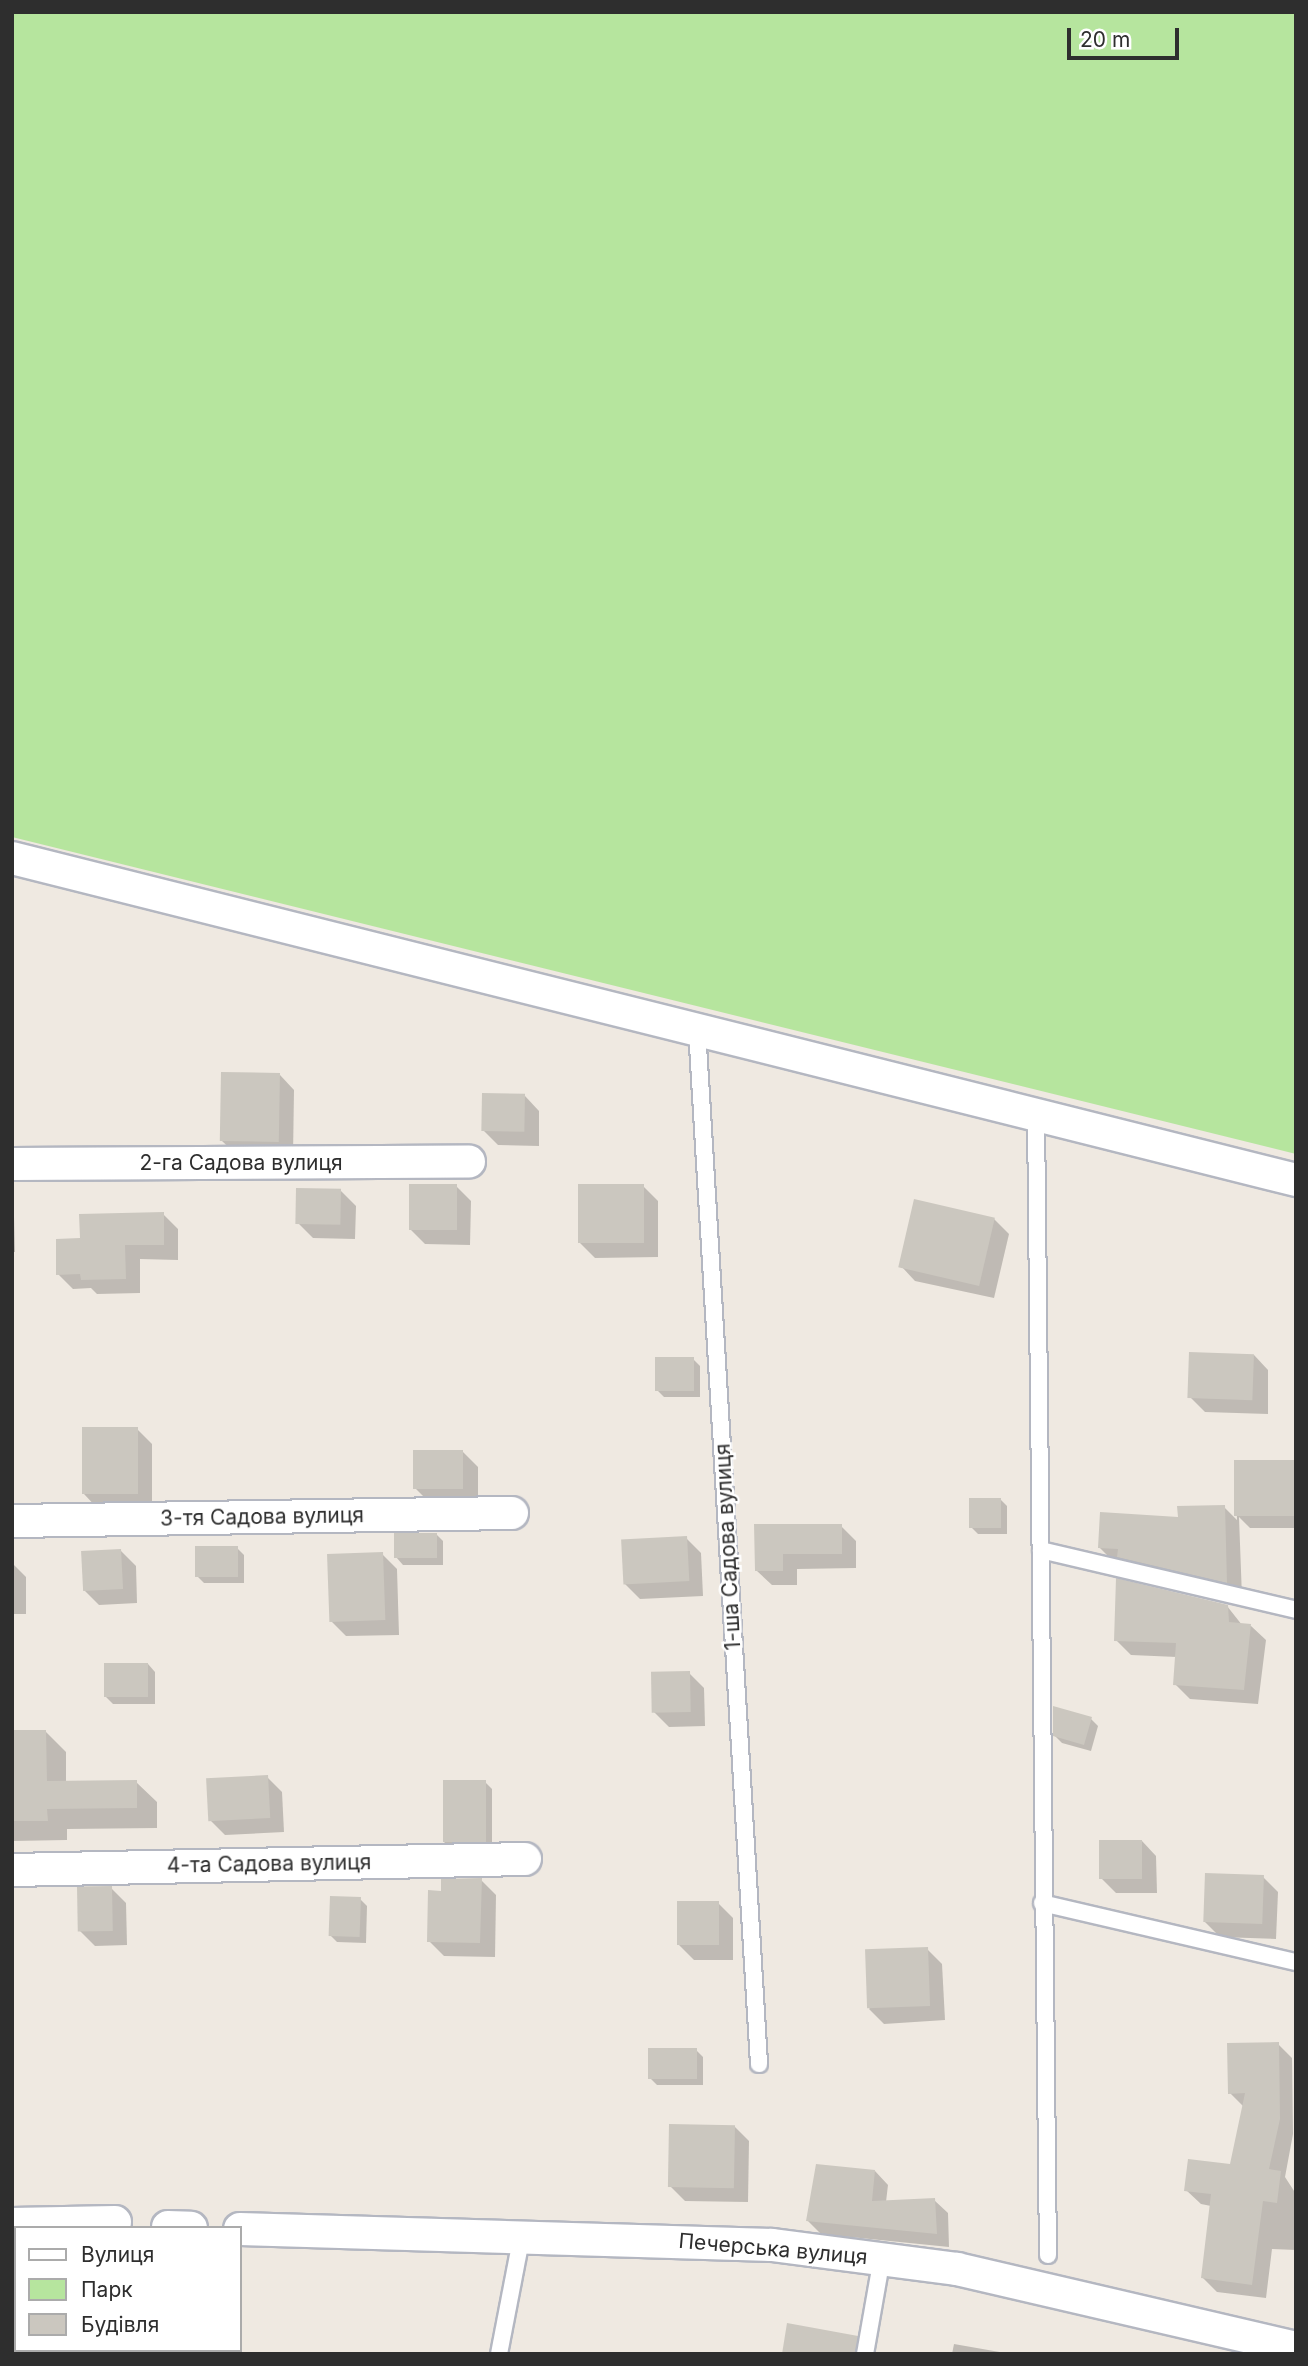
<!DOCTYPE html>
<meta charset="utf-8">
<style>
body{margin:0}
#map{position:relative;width:1308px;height:2366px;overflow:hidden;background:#efe9e1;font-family:Inter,sans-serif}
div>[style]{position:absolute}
.green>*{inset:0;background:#b6e59e}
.shadow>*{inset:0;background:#0003}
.building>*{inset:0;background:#cbc7bf;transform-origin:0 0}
.roads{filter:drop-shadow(2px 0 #b4b7c1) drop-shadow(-2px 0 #b4b7c1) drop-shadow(0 2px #b4b7c1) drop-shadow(0 -2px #b4b7c1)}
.lane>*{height:16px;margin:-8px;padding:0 8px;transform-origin:8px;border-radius:8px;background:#fff}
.street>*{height:32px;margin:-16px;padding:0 16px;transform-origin:16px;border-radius:16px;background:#fff}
span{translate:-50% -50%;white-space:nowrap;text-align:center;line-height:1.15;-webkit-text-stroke:5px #fff;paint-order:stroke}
.street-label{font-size:21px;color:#2e2e2e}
.frame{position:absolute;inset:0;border:14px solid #2e2e2e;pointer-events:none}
.legend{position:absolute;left:14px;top:2226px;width:228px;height:126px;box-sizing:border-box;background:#fff;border:2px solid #ababab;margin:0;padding:9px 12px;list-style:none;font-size:21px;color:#2e2e2e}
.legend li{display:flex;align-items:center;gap:14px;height:35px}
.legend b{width:35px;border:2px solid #ababab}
.scale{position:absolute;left:1067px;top:28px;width:112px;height:32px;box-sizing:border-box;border:4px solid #2e2e2e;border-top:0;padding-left:9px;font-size:21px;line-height:24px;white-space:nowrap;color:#2e2e2e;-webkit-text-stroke:5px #fff;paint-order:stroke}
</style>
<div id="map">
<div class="green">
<i style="clip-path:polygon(12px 12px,1296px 12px,1296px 1154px,12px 837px)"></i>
</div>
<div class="shadow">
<i style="clip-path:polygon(280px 1075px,294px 1090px,293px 1156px,237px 1155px,222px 1141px)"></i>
<i style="clip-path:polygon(525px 1096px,539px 1111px,539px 1146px,498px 1145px,483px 1130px)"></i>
<i style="clip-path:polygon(456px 1186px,471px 1201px,470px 1245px,425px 1244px,410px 1229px)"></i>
<i style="clip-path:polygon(643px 1186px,658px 1201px,658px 1257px,595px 1258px,580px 1243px)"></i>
<i style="clip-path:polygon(341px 1191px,356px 1206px,355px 1239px,313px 1238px,298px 1223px)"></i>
<i style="clip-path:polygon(12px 1214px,14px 1216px,15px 1252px,12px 1252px)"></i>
<i style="clip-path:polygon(163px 1214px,178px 1229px,178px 1260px,140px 1259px,140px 1293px,97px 1294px,91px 1288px,73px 1289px,58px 1274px,81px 1240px)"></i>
<i style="clip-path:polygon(994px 1219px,1009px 1234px,994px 1298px,915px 1281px,901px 1266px)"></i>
<i style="clip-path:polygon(1254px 1355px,1268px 1370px,1268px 1414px,1205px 1412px,1190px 1397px)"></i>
<i style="clip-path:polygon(693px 1359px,700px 1366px,700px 1397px,664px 1397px,657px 1390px)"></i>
<i style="clip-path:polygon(137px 1429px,152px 1444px,152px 1508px,98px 1509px,84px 1494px)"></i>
<i style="clip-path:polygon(463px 1452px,478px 1467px,478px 1503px,430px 1503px,415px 1488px)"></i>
<i style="clip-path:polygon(1296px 1462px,1296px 1528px,1250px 1528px,1239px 1517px,1242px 1597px,1114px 1562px,1099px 1547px,1224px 1507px,1237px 1520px,1235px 1463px)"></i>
<i style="clip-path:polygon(1000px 1499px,1007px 1506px,1007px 1534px,978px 1534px,971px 1527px)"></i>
<i style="clip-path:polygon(756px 1526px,841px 1526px,856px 1541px,856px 1568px,797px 1569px,797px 1585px,772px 1585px,757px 1571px)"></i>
<i style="clip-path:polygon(436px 1534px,443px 1541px,443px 1565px,403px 1565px,396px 1557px)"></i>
<i style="clip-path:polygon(686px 1538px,701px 1553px,703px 1596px,640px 1599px,625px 1584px)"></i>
<i style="clip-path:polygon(237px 1548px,244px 1555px,244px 1583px,204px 1583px,197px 1576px)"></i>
<i style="clip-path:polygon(121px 1551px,136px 1566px,137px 1603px,99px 1605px,84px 1590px)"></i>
<i style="clip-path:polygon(382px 1554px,397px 1569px,399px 1635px,346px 1636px,331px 1621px)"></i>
<i style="clip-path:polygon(12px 1563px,26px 1577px,26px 1614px,12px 1614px)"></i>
<i style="clip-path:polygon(1227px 1606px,1242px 1625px,1251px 1626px,1266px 1640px,1258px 1704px,1190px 1699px,1175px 1684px,1177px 1657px,1131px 1655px,1116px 1640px)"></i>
<i style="clip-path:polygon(148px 1664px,155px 1672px,155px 1704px,113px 1704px,106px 1697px)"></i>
<i style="clip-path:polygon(689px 1673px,704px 1688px,705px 1726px,669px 1727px,654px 1712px)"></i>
<i style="clip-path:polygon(1091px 1719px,1098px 1726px,1091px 1751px,1062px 1743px,1055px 1736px)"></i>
<i style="clip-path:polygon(45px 1731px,66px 1752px,66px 1783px,136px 1782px,157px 1802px,157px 1828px,67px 1829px,67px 1840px,12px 1841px,12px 1732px)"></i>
<i style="clip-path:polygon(267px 1777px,282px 1792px,284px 1832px,225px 1835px,210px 1820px)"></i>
<i style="clip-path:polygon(485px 1782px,492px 1789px,492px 1846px,451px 1849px,444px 1842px)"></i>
<i style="clip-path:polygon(1142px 1841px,1156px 1856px,1157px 1893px,1116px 1893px,1101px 1878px)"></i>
<i style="clip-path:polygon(1263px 1877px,1278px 1892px,1276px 1939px,1220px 1937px,1205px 1922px)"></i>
<i style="clip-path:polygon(481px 1880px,496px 1895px,495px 1957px,444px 1956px,429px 1941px,443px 1893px)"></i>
<i style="clip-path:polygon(111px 1888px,126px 1903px,127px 1945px,95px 1946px,80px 1931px)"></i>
<i style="clip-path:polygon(360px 1899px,367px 1906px,366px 1943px,337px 1942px,330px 1935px)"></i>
<i style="clip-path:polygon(718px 1903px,733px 1918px,733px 1960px,694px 1960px,679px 1945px)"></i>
<i style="clip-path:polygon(927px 1949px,942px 1964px,945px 2020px,884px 2024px,869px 2009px)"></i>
<i style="clip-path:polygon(1278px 2044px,1292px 2058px,1293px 2134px,1285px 2177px,1296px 2194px,1296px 2250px,1272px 2249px,1266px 2298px,1217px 2292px,1202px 2277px,1211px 2206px,1201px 2204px,1186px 2190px,1232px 2166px,1244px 2107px,1230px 2093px)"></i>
<i style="clip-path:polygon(696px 2050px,703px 2057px,703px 2085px,657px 2085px,650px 2078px)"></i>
<i style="clip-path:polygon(734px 2126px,749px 2141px,748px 2202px,685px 2201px,670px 2186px)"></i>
<i style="clip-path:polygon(875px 2171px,888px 2185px,886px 2202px,934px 2200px,948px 2213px,949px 2247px,821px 2234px,808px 2221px)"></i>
<i style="clip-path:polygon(954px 2344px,1011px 2354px,952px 2354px)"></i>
</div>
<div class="building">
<i style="left:221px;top:1072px;width:59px;height:69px;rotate:1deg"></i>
<i style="left:482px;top:1093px;width:43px;height:38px;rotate:1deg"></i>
<i style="left:409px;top:1184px;width:48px;height:46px"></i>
<i style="left:644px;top:1184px;width:59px;height:66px;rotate:90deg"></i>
<i style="left:296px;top:1188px;width:45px;height:36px;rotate:1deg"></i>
<i style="left:914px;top:1199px;width:83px;height:70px;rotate:13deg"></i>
<i style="clip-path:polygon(164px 1212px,164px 1245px,125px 1245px,126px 1279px,81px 1280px,80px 1274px,56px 1275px,56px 1239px,80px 1238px,79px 1214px)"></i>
<i style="left:1189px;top:1352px;width:65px;height:46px;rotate:2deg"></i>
<i style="left:655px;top:1357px;width:39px;height:34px"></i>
<i style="left:138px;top:1427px;width:67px;height:56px;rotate:90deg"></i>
<i style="left:413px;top:1450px;width:50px;height:39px"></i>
<i style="left:1296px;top:1460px;width:56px;height:62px;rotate:90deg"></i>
<i style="left:969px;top:1498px;width:32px;height:30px"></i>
<i style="clip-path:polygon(1225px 1505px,1227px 1583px,1117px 1557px,1118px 1549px,1098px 1548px,1100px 1512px,1178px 1517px,1177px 1506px)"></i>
<i style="clip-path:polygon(754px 1524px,842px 1524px,842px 1554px,783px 1554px,783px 1571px,755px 1571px)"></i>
<i style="left:394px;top:1533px;width:43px;height:25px"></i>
<i style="left:687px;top:1536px;width:45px;height:66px;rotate:87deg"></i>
<i style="left:238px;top:1546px;width:31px;height:43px;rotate:90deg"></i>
<i style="left:121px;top:1549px;width:40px;height:40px;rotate:87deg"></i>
<i style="left:383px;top:1552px;width:68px;height:56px;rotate:88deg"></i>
<i style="clip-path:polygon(1116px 1578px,1228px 1605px,1229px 1622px,1251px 1624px,1244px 1690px,1173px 1685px,1176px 1643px,1114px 1641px)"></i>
<i style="left:104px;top:1663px;width:44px;height:34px"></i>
<i style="left:690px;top:1671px;width:41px;height:39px;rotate:89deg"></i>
<i style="clip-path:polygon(1053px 1706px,1092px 1717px,1084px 1745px,1053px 1736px)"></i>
<i style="clip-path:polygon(12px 1730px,46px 1730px,47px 1781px,137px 1780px,137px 1808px,47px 1809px,48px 1821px,12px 1821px)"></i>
<i style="left:268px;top:1775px;width:43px;height:62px;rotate:87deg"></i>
<i style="left:443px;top:1780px;width:43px;height:62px"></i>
<i style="left:1099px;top:1840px;width:43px;height:39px"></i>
<i style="left:1205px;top:1873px;width:59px;height:49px;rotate:2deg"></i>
<i style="clip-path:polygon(482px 1878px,480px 1943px,427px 1942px,428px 1890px,441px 1891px,441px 1879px)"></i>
<i style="left:112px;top:1886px;width:45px;height:35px;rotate:89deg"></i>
<i style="left:330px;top:1896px;width:31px;height:40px;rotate:2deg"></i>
<i style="left:677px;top:1901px;width:42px;height:44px"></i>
<i style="left:928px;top:1947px;width:59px;height:63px;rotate:88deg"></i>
<i style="clip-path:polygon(1279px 2042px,1280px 2119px,1269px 2169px,1281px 2171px,1277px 2203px,1263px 2201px,1252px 2285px,1201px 2278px,1211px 2194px,1184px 2191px,1188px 2159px,1230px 2164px,1245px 2093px,1228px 2094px,1227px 2043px)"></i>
<i style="left:697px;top:2048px;width:31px;height:49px;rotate:90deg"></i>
<i style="left:669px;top:2124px;width:66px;height:63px;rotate:1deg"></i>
<i style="clip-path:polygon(816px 2164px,875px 2170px,872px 2201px,935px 2198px,937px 2234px,806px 2221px)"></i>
<i style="clip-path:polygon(787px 2323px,858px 2336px,855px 2354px,782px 2354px)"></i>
</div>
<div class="roads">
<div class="lane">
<i style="left:697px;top:1029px;width:1037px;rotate:86.57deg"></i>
<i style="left:1036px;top:1113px;width:1142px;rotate:89.4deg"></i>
<i style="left:1041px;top:1550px;width:262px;rotate:13.2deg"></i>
<i style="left:1042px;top:1903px;width:261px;rotate:13.1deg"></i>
<i style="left:171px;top:2350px;width:4px;rotate:76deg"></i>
<i style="left:499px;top:2354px;width:121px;rotate:-79.1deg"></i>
<i style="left:865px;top:2354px;width:97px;rotate:-80deg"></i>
</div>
<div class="street">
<i style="left:12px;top:858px;width:1324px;rotate:14.08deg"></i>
<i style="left:12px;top:1164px;width:457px;rotate:-0.3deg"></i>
<i style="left:12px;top:1521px;width:500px;rotate:-0.92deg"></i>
<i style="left:12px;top:1870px;width:513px;rotate:-1.23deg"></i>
<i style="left:12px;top:2224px;width:103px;rotate:-1.1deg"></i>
<i style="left:168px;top:2227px;width:23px;rotate:2deg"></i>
<i style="left:240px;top:2229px;width:532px;rotate:1.72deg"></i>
<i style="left:772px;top:2245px;width:187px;rotate:7.4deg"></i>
<i style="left:957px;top:2269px;width:348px;rotate:13.1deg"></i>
</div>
</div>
<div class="street-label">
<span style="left:241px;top:1163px">2-га Садова вулиця</span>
<span style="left:262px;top:1517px;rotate:-1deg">3-тя Садова вулиця</span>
<span style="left:728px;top:1547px;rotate:-93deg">1-ша Садова вулиця</span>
<span style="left:269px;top:1864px;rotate:-1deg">4-та Садова вулиця</span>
<span style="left:773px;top:2249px;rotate:5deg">Печерська вулиця</span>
</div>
<div class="frame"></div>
<ul class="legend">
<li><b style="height:9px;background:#fff"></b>Вулиця</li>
<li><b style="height:19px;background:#b6e59e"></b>Парк</li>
<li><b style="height:19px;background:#cbc7bf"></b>Будівля</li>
</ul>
<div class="scale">20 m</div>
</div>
